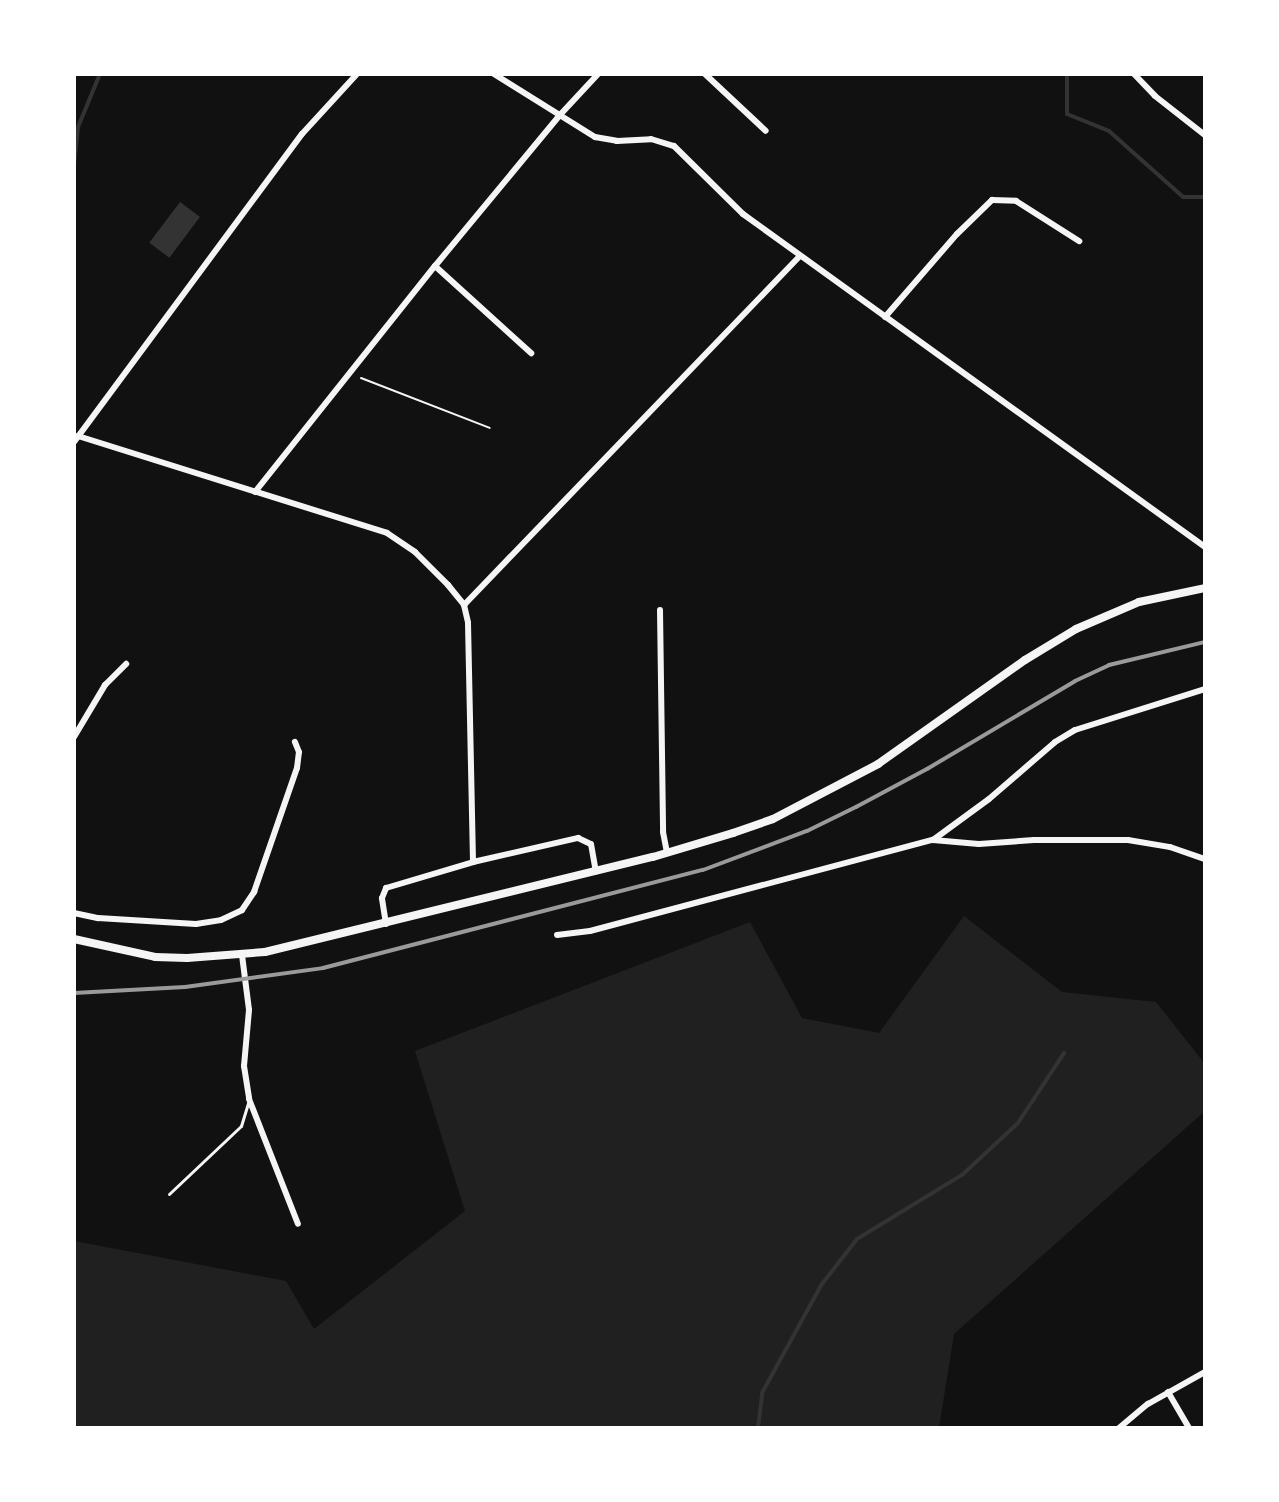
<!DOCTYPE html>
<style>
body{margin:0}
#map{position:relative;width:1279px;height:1502px;overflow:hidden;background:#111;font-family:"Open Sans",sans-serif}
div>[style]{position:absolute}
.green>*{inset:0;background:#202020}
.water>*{inset:0;background:#333;transform-origin:0 0}
.stream>*{height:4px;margin:-2px;padding:0 2px;transform-origin:2px;border-radius:2px;background:#333}
.path>*{height:2px;margin:-1px;padding:0 1px;transform-origin:1px;border-radius:1px;background:#f5f5f5}
.service>*{height:3px;margin:-1.5px;padding:0 1.5px;transform-origin:1.5px;border-radius:1.5px;background:#f5f5f5}
.minor>*{height:6px;margin:-3px;padding:0 3px;transform-origin:3px;border-radius:3px;background:#f5f5f5}
.secondary>*{height:8px;margin:-4px;padding:0 4px;transform-origin:4px;border-radius:4px;background:#f5f5f5}
.rail>*{height:4px;margin:-2px;padding:0 2px;transform-origin:2px;border-radius:2px;background:#9a9a9a}
span{translate:-50% -50%;white-space:nowrap;text-align:center;line-height:1.15;-webkit-text-stroke:6px #fff;paint-order:stroke}
.frame{position:absolute;inset:0;border:76px solid #fff;pointer-events:none}
</style>
<div id="map">
<div class="green">
<i style="clip-path:polygon(964px 916px,1062px 992px,1156px 1002px,1205px 1064px,1205px 1111px,954px 1334px,939px 1428px,74px 1428px,74px 1241px,286px 1281px,314px 1329px,465px 1211px,415px 1051px,750px 922px,802px 1018px,879px 1033px)"></i>
</div>
<div class="water">
<i style="left:180px;top:202px;width:25px;height:51px;rotate:37deg"></i>
</div>
<div class="stream">
<i style="left:1067px;top:74px;width:40px;rotate:90deg"></i>
<i style="left:1067px;top:114px;width:45px;rotate:22deg"></i>
<i style="left:1109px;top:131px;width:99px;rotate:41.7deg"></i>
<i style="left:1183px;top:197px;width:22px"></i>
<i style="left:74px;top:165px;width:38px;rotate:-84deg"></i>
<i style="left:78px;top:127px;width:57px;rotate:-67.5deg"></i>
<i style="left:758px;top:1428px;width:35px;rotate:-83deg"></i>
<i style="left:762px;top:1393px;width:124px;rotate:-61.2deg"></i>
<i style="left:822px;top:1284px;width:57px;rotate:-52.1deg"></i>
<i style="left:857px;top:1239px;width:123px;rotate:-31.4deg"></i>
<i style="left:962px;top:1175px;width:76px;rotate:-42.9deg"></i>
<i style="left:1018px;top:1123px;width:84px;rotate:-56.7deg"></i>
</div>
<div class="path">
<i style="left:361px;top:378px;width:138px;rotate:21.2deg"></i>
</div>
<div class="service">
<i style="left:169px;top:1194px;width:99px;rotate:-43.4deg"></i>
<i style="left:241px;top:1126px;width:24px;rotate:-73deg"></i>
</div>
<div class="minor">
<i style="left:494px;top:74px;width:119px;rotate:32deg"></i>
<i style="left:595px;top:137px;width:22px;rotate:10deg"></i>
<i style="left:617px;top:141px;width:34px;rotate:-3deg"></i>
<i style="left:651px;top:139px;width:24px;rotate:17deg"></i>
<i style="left:674px;top:146px;width:97px;rotate:44.6deg"></i>
<i style="left:743px;top:214px;width:570px;rotate:35.78deg"></i>
<i style="left:705px;top:74px;width:83px;rotate:43.1deg"></i>
<i style="left:1134px;top:74px;width:30px;rotate:46deg"></i>
<i style="left:1155px;top:96px;width:63px;rotate:38deg"></i>
<i style="left:435px;top:266px;width:130px;rotate:42.2deg"></i>
<i style="left:885px;top:317px;width:110px;rotate:-49.1deg"></i>
<i style="left:957px;top:234px;width:49px;rotate:-44.2deg"></i>
<i style="left:992px;top:200px;width:24px;rotate:2deg"></i>
<i style="left:1016px;top:201px;width:75px;rotate:32.4deg"></i>
<i style="left:78px;top:436px;width:324px;rotate:17.4deg"></i>
<i style="left:387px;top:533px;width:34px;rotate:34deg"></i>
<i style="left:415px;top:552px;width:47px;rotate:45deg"></i>
<i style="left:448px;top:585px;width:26px;rotate:51deg"></i>
<i style="left:464px;top:605px;width:18px;rotate:77deg"></i>
<i style="left:468px;top:623px;width:239px;rotate:88.8deg"></i>
<i style="left:74px;top:442px;width:383px;rotate:-53.5deg"></i>
<i style="left:302px;top:134px;width:81px;rotate:-47.5deg"></i>
<i style="left:255px;top:492px;width:289px;rotate:-51.5deg"></i>
<i style="left:435px;top:266px;width:195px;rotate:-50.4deg"></i>
<i style="left:559px;top:116px;width:57px;rotate:-47.1deg"></i>
<i style="left:464px;top:605px;width:484px;rotate:-46.1deg"></i>
<i style="left:660px;top:610px;width:222px;rotate:89.2deg"></i>
<i style="left:663px;top:832px;width:21px;rotate:79deg"></i>
<i style="left:74px;top:737px;width:61px;rotate:-59.2deg"></i>
<i style="left:105px;top:685px;width:30px;rotate:-45deg"></i>
<i style="left:933px;top:840px;width:46px;rotate:5deg"></i>
<i style="left:979px;top:844px;width:55px;rotate:-4.2deg"></i>
<i style="left:1034px;top:840px;width:94px"></i>
<i style="left:1128px;top:840px;width:43px;rotate:9.5deg"></i>
<i style="left:1170px;top:847px;width:37px;rotate:19deg"></i>
<i style="left:74px;top:913px;width:25px;rotate:12deg"></i>
<i style="left:98px;top:918px;width:98px;rotate:3.5deg"></i>
<i style="left:196px;top:924px;width:25px;rotate:-9deg"></i>
<i style="left:221px;top:920px;width:23px;rotate:-25deg"></i>
<i style="left:242px;top:910px;width:22px;rotate:-56deg"></i>
<i style="left:254px;top:892px;width:131px;rotate:-70.9deg"></i>
<i style="left:297px;top:768px;width:16px;rotate:-83deg"></i>
<i style="left:299px;top:752px;width:11px;rotate:-112deg"></i>
<i style="left:386px;top:924px;width:26px;rotate:-99deg"></i>
<i style="left:382px;top:898px;width:11px;rotate:-68deg"></i>
<i style="left:386px;top:888px;width:91px;rotate:-16.6deg"></i>
<i style="left:473px;top:862px;width:108px;rotate:-12.9deg"></i>
<i style="left:578px;top:838px;width:14px;rotate:25deg"></i>
<i style="left:591px;top:844px;width:28px;rotate:80deg"></i>
<i style="left:557px;top:935px;width:33px;rotate:-7deg"></i>
<i style="left:590px;top:931px;width:355px;rotate:-14.9deg"></i>
<i style="left:933px;top:840px;width:69px;rotate:-36.2deg"></i>
<i style="left:989px;top:799px;width:87px;rotate:-40.8deg"></i>
<i style="left:1055px;top:742px;width:23px;rotate:-31deg"></i>
<i style="left:1075px;top:730px;width:136px;rotate:-17.5deg"></i>
<i style="left:242px;top:955px;width:55px;rotate:82.7deg"></i>
<i style="left:249px;top:1010px;width:56px;rotate:95.1deg"></i>
<i style="left:244px;top:1066px;width:33px;rotate:81deg"></i>
<i style="left:249px;top:1099px;width:134px;rotate:68.6deg"></i>
<i style="left:1168px;top:1392px;width:42px;rotate:59.7deg"></i>
<i style="left:1119px;top:1428px;width:38px;rotate:-40deg"></i>
<i style="left:1148px;top:1404px;width:65px;rotate:-29.3deg"></i>
</div>
<div class="secondary">
<i style="left:74px;top:939px;width:83px;rotate:12.5deg"></i>
<i style="left:155px;top:957px;width:32px;rotate:2deg"></i>
<i style="left:187px;top:958px;width:78px;rotate:-4.4deg"></i>
<i style="left:265px;top:952px;width:399px;rotate:-13.8deg"></i>
<i style="left:653px;top:857px;width:84px;rotate:-16.7deg"></i>
<i style="left:733px;top:833px;width:42px;rotate:-19.3deg"></i>
<i style="left:773px;top:819px;width:119px;rotate:-27.6deg"></i>
<i style="left:878px;top:764px;width:180px;rotate:-35.3deg"></i>
<i style="left:1025px;top:660px;width:60px;rotate:-31.3deg"></i>
<i style="left:1076px;top:629px;width:69px;rotate:-23.2deg"></i>
<i style="left:1139px;top:602px;width:67px;rotate:-12deg"></i>
</div>
<div class="rail">
<i style="left:74px;top:993px;width:111px;rotate:-3.1deg"></i>
<i style="left:185px;top:987px;width:139px;rotate:-7.8deg"></i>
<i style="left:323px;top:968px;width:392px;rotate:-14.5deg"></i>
<i style="left:703px;top:870px;width:111px;rotate:-20.6deg"></i>
<i style="left:807px;top:831px;width:55px;rotate:-26.1deg"></i>
<i style="left:856px;top:807px;width:81px;rotate:-28.2deg"></i>
<i style="left:927px;top:769px;width:172px;rotate:-30.7deg"></i>
<i style="left:1075px;top:681px;width:38px;rotate:-25deg"></i>
<i style="left:1109px;top:665px;width:99px;rotate:-13.5deg"></i>
</div>
<div class="frame"></div>
</div>
